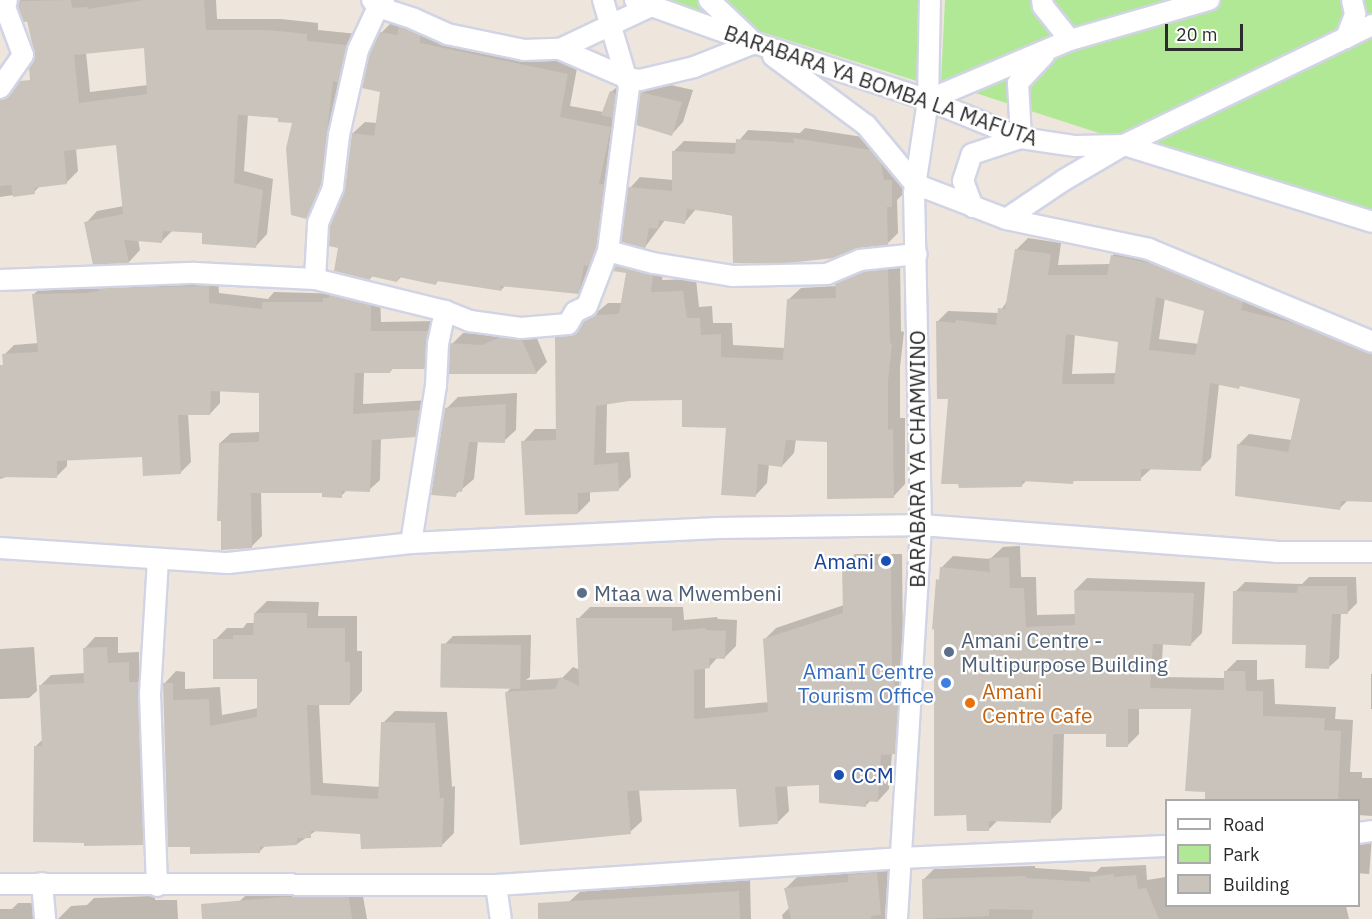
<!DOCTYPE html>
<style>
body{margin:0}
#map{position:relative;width:1372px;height:919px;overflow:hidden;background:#eee6dc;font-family:"IBM Plex Sans",sans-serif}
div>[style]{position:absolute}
.green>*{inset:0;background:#b0e895}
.shadow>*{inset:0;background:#0003;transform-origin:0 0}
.building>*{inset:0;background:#c9c3bb;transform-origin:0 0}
.roads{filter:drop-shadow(2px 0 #d1d4e5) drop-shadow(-2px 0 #d1d4e5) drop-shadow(0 2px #d1d4e5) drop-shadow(0 -2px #d1d4e5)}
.minor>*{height:20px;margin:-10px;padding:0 10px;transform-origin:10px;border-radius:10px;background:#fff}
.dots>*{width:16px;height:16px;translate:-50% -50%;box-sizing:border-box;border:3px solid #fff;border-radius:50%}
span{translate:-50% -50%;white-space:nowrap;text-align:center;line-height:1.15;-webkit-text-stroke:4.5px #fff;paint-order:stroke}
.street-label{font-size:21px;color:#2b2b2b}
.transit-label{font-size:21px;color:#164399}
.right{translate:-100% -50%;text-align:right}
.left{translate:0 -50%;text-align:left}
.service-label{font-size:21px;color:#4e5e75}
.shop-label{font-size:21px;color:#366cbe}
.food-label{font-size:21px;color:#c56008}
.legend{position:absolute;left:1165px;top:799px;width:195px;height:108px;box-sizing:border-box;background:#fff;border:2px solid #aaa;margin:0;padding:8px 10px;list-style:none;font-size:18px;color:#2b2b2b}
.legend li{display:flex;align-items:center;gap:12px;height:30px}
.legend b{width:30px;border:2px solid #aaa}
.scale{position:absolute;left:1165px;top:24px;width:78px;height:27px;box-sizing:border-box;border:3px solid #2b2b2b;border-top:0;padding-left:8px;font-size:18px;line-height:21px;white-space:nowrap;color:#2b2b2b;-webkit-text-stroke:4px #fff;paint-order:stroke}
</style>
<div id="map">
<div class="green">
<i style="clip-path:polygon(661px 0,923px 0,923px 83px)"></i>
<i style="clip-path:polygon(945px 0,1372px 0,1372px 221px,941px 82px)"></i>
</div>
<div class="shadow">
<i style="clip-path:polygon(evenodd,20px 0,216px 0,217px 19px,281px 19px,318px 23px,318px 30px,358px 34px,332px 171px,318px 206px,306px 217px,294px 122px,280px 116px,248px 114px,244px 171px,273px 179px,267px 234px,256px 246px,204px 232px,173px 230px,161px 242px,138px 239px,140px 250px,129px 262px,86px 223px,97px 211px,124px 206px,118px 143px,76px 148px,78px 171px,67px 182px,40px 186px,34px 192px,0 197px,0 113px,34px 104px,36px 56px,28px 21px,25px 22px,19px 6px,20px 0,145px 47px,148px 85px,90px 92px,86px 52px,145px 47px)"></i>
<i style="clip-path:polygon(393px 21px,578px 63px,570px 106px,603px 112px,611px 92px,617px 87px,621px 88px,618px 111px,615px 114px,621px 116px,601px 253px,593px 260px,590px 281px,578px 293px,506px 285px,502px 289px,439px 280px,436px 283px,402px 276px,397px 281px,373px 275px,370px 279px,346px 189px,353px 133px,365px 122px,377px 123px,382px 91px,381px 33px)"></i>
<i style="clip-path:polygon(653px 81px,693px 90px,683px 122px,672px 134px,642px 93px)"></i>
<i style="clip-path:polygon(805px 128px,882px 140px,902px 170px,902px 195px,897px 200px,898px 233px,887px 244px,696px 209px,685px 222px,665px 220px,645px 247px,630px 188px,640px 177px,673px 180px,673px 152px,684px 141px,737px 143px,748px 130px,800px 133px)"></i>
<i style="clip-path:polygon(evenodd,1028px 238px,1061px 243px,1058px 265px,1111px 264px,1112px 256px,1123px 245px,1372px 340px,1372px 501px,1348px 500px,1340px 508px,1238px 445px,1249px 434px,1292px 440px,1301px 398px,1241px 385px,1219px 384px,1211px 458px,1200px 469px,1152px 468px,1140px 479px,1075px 480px,1072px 483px,1027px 480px,1021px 486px,950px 397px,937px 322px,948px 311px,999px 313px,1008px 300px,1017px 249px,1028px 238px,1165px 298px,1205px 310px,1199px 344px,1159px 339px,1165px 298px,1028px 238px,1075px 334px,1120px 341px,1116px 373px,1072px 374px,1075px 334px)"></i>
<i style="clip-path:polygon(629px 254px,665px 263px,662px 280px,696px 279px,699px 307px,712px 306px,713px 323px,732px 323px,733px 345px,785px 348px,788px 300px,801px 288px,837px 286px,850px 271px,900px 257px,901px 331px,904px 332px,900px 367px,900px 418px,905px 418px,905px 484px,893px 497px,828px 440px,796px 439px,794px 453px,782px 466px,769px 464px,767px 483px,755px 496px,728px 426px,684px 398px,629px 400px,607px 403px,606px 453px,629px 452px,631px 477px,619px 489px,590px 491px,590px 501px,578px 513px,523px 442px,535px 429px,557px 429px,557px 338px,569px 325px,584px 323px,608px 303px,623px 303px,628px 272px,617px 266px)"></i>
<i style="clip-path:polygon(218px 276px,219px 293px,268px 299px,274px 292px,380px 295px,381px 322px,438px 321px,435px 357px,424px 368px,394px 367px,390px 372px,364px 372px,363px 404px,430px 400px,426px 425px,415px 436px,381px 438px,380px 480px,369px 490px,348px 489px,341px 496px,324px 492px,261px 491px,262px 536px,251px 547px,220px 443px,231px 433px,260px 432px,261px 392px,220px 390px,220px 403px,210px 414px,188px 414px,191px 462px,180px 473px,143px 455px,67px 459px,67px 466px,57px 476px,9px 476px,0 479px,0 367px,4px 367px,4px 355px,14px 345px,39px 343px,34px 294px,44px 284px)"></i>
<i style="clip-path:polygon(512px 327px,533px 329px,547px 362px,536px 373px,452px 344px,463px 333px,495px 334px)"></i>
<i style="clip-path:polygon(517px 393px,516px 430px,504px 441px,478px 440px,474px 479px,455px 495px,446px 409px,458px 397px)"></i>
<i style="clip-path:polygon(1020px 546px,1021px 577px,1036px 577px,1037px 615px,1076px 614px,1075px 590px,1087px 578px,1205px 582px,1202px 633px,1190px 645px,1163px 643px,1161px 677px,1225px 678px,1225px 672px,1237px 660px,1257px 660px,1257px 680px,1274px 679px,1275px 704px,1336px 707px,1335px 719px,1353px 720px,1350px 772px,1362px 772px,1362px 778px,1372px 778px,1372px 816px,1358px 815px,1358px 800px,1207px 800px,1193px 708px,1139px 707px,1139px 734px,1127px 746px,1108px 733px,1064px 732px,1062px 809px,1050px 821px,998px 820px,989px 829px,941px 568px,953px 556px,990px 559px,1003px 547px)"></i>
<i style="clip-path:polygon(855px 554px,902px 554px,903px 651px,909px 700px,906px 741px,892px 753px,889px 789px,878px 801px,871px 800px,865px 806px,821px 783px,787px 785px,789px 811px,777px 823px,737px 787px,639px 789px,642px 821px,630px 832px,506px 693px,511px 688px,442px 647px,453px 636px,531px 635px,530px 677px,526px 680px,562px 678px,573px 667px,580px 670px,578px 619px,590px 607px,683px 607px,684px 620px,717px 617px,718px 619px,737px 620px,736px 646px,724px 658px,718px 657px,709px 667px,705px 667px,705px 708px,769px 702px,764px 640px,776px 628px,844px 605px,844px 566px)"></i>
<i style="clip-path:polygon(1309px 577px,1356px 577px,1357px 603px,1347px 613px,1341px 613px,1339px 658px,1329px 667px,1307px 644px,1235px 592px,1245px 582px,1302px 584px)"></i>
<i style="clip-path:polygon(267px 601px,319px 602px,318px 616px,357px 616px,357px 651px,362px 651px,362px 691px,350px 704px,319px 704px,323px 783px,380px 787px,383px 723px,395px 711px,447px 712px,452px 787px,455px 786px,454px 833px,442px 845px,361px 833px,317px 830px,297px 844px,266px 845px,259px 852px,191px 852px,164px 684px,176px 671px,185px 672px,185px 689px,220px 687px,222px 715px,258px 708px,258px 678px,215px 640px,227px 628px,243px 628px,247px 623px,255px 623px,255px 613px)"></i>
<i style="clip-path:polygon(95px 637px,118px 637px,118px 653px,139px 652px,139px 672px,149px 672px,154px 833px,143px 844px,35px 747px,43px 739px,40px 686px,51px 675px,85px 673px,85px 648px)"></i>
<i style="clip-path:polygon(34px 647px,37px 691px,29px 698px,0 699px,0 649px)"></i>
<i style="left:1372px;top:674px;width:35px;height:1px;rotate:90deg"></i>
<i style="left:1358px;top:834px;width:14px;height:39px;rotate:4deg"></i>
<i style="clip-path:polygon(889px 861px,892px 902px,888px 906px,889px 919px,783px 919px,782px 915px,790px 907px,786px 888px,798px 876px,853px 872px,861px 863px)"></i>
<i style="clip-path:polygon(1146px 865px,1147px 880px,1166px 877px,1166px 906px,1346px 906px,1349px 919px,925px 919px,924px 879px,934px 869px,1035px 866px,1035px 868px,1096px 872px,1101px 867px)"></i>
<i style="clip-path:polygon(750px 880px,751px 919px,550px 919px,582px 890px)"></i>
<i style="clip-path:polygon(361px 885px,367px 919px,241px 919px,240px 901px,252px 889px)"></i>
<i style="clip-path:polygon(155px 896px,155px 900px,177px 900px,178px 919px,0 919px,0 909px,12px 909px,18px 903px,40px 903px,48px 914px,58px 919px,71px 906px,87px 905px,94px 898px)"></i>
</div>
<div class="building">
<i style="clip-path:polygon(evenodd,71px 0,72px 8px,88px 7px,88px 9px,144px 0,204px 0,206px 30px,268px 30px,307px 34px,307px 41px,347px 45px,338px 83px,333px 81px,321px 184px,307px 219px,291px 215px,286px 148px,292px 123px,278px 122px,278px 118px,238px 115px,234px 183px,263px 190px,256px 248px,202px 244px,202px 233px,163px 231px,162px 243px,124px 240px,129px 263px,93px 265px,84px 222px,123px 214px,116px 145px,64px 151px,67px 184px,34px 188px,35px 194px,13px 197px,11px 185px,0 186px,0 100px,9px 95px,20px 81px,30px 80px,29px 67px,35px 56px,27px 21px,23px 22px,18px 6px,19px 1px,71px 0,144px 48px,147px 94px,79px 103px,74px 55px,144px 48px)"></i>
<i style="clip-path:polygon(399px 27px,420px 35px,420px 43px,568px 74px,560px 117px,611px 127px,599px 184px,604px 184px,596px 248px,589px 266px,584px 265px,579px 294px,500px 286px,502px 291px,437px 281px,436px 285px,399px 277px,397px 282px,370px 276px,370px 280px,334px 271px,338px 248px,329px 246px,330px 224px,345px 189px,352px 133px,374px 136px,380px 92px,362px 88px,369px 54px,380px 32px,397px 35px)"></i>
<i style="clip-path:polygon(610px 91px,616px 94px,613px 118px,601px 115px)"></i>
<i style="clip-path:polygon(640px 92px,682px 102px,672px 136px,636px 125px)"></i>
<i style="clip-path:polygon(793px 138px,871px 150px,881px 162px,884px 180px,892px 180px,892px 207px,887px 207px,888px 245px,858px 248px,834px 258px,788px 263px,733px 263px,732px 215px,687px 209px,685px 224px,659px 220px,658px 229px,649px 228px,645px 249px,621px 242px,628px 187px,672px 191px,672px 151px,735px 154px,736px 139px,794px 143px)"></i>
<i style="clip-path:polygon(evenodd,1015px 249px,1051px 254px,1048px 275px,1107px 275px,1111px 255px,1154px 264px,1243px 301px,1241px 310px,1298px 324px,1372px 354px,1372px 502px,1341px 501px,1340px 510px,1235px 496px,1237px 444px,1288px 452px,1300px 399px,1240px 386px,1239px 389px,1210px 383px,1201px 471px,1141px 469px,1141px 481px,1073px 481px,1073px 484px,1022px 481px,1022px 487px,959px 488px,958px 484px,941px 484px,948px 399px,937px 399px,936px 321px,955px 323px,956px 320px,996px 325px,998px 308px,1005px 309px,1015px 249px,1156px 297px,1204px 311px,1195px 355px,1149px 350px,1156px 297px,1015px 249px,1066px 334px,1118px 342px,1114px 384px,1062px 384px,1066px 334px)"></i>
<i style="clip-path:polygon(615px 265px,653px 275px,651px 292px,683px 291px,687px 318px,700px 318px,701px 335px,721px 334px,721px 357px,783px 360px,787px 299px,836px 298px,835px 283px,863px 272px,888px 269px,890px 343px,892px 344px,888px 381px,888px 430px,893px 429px,894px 498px,827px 499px,827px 442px,786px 440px,782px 467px,758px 464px,756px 497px,721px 495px,726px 428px,682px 427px,682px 400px,629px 401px,596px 406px,594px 465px,618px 463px,619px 491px,578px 493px,578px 514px,525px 515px,521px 441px,556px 440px,555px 337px,574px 334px,584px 321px,594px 315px,619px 314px,626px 273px,613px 271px)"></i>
<i style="clip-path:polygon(209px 286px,209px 303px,262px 309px,262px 302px,323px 302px,323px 298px,329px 298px,329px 295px,371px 305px,371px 331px,429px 331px,425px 369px,391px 369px,390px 373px,355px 373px,353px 414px,420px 410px,416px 437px,372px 440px,370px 492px,342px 491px,342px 498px,322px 497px,322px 493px,251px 493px,252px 548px,221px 550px,221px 521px,217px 521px,219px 443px,259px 442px,259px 393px,211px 391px,210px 415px,178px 415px,181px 474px,143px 476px,142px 457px,57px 461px,57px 478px,0 477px,0 365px,3px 365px,2px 354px,38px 352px,32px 294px,86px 293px,99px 291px,98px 288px)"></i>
<i style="clip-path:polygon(500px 337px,522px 340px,537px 374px,449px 374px,450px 343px,482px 345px)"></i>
<i style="clip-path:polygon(506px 404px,505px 443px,469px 442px,462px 492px,457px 491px,456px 497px,431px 495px,445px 408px)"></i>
<i style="clip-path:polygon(1009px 557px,1010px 588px,1024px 588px,1026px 627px,1075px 625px,1074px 590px,1194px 593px,1191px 646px,1153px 644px,1150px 688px,1224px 690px,1224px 671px,1245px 671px,1246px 691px,1263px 691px,1263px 716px,1325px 718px,1324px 730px,1341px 731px,1338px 801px,1205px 801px,1205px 792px,1185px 791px,1191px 709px,1128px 709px,1128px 747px,1106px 747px,1106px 734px,1053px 734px,1051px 823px,989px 821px,989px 831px,967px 831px,966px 815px,934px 816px,934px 629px,932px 630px,936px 579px,939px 580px,940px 567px,990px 572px,989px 558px)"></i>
<i style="clip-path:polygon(842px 565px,891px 565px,892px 664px,898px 713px,895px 754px,881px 755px,878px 802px,866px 801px,866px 807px,819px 803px,819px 785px,775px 787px,778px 824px,739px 827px,736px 789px,627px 791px,631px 834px,520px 845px,505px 692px,555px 689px,560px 677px,579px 686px,576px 618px,672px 618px,672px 631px,706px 628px,706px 630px,726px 631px,725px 659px,709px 658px,710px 668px,694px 670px,694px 719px,768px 712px,763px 639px,843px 613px)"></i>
<i style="clip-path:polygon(1298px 586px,1347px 586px,1348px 614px,1332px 614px,1329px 669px,1305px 668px,1306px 645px,1232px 644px,1233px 591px,1297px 593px)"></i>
<i style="clip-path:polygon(254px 613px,307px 613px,307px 628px,345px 628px,345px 662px,350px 662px,350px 705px,307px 705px,311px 795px,378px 799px,381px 722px,435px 723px,440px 798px,444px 798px,442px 847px,361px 849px,360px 834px,311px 831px,311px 838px,297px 838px,297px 845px,260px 847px,260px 853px,190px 854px,190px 847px,168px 847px,163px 683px,173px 683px,173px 700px,209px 699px,210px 726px,257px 717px,257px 679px,213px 679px,213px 639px,233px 639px,233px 635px,253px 635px)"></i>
<i style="left:521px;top:645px;width:44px;height:80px;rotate:91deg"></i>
<i style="clip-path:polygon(107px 647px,108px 663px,129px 662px,129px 682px,139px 682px,144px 845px,84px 846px,84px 843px,33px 842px,34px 746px,42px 746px,39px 685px,84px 683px,83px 648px)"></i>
<i style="clip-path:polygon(877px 872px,881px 915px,871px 916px,871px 919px,791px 919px,784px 888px,848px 882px,848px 875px)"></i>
<i style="clip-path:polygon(1114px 874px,1114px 877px,1136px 875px,1138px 889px,1146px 888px,1159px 919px,1032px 919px,1033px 910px,989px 909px,989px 916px,923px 919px,922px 879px,1026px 876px,1026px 878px,1090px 882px,1089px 877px)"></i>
<i style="clip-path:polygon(739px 891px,740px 919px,538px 919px,538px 903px)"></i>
<i style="clip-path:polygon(283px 897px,349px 897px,352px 919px,202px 919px,201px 904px)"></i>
</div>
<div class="roads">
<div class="minor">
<i style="left:372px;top:0;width:9px;rotate:49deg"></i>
<i style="left:378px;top:7px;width:38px;rotate:18deg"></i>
<i style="left:414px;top:19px;width:36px;rotate:24deg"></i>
<i style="left:447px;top:34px;width:79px;rotate:11.7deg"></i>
<i style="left:524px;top:50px;width:36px;rotate:-2deg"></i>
<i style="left:560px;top:49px;width:73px;rotate:23.4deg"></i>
<i style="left:627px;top:78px;width:13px;rotate:9deg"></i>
<i style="left:640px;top:80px;width:56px;rotate:-13.5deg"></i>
<i style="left:694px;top:67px;width:66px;rotate:-21.5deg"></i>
<i style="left:635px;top:0;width:127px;rotate:19.7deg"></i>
<i style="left:755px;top:43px;width:182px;rotate:18.2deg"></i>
<i style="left:928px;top:100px;width:100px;rotate:22.2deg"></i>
<i style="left:1021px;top:138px;width:55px;rotate:8.4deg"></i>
<i style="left:1075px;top:146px;width:49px;rotate:-1.2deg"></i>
<i style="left:1124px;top:145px;width:260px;rotate:17.2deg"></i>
<i style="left:709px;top:0;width:55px;rotate:43.5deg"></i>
<i style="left:1042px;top:0;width:6px;rotate:81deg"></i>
<i style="left:1043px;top:6px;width:43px;rotate:51.5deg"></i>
<i style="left:1346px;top:38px;width:26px;rotate:-69deg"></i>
<i style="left:1355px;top:14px;width:14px;rotate:-102deg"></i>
<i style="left:560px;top:49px;width:101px;rotate:-25.3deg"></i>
<i style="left:773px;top:56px;width:116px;rotate:36.6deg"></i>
<i style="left:866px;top:125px;width:77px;rotate:50.3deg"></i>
<i style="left:915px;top:184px;width:97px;rotate:21deg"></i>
<i style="left:1006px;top:219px;width:146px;rotate:11.8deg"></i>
<i style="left:1149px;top:249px;width:242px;rotate:22.6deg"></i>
<i style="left:0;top:88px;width:40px;rotate:-55.1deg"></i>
<i style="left:23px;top:55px;width:51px;rotate:-110.6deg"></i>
<i style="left:5px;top:7px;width:7px;rotate:-74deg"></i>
<i style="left:928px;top:100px;width:154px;rotate:-22.9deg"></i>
<i style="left:1070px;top:40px;width:145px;rotate:-16.1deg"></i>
<i style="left:973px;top:207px;width:28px;rotate:-111deg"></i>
<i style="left:963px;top:181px;width:28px;rotate:-72deg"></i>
<i style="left:972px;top:154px;width:52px;rotate:-18.1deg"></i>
<i style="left:1021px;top:138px;width:55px;rotate:-93.1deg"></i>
<i style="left:1018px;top:83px;width:38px;rotate:-47deg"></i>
<i style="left:1006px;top:219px;width:70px;rotate:-33.9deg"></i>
<i style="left:1064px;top:180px;width:69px;rotate:-30.3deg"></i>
<i style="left:1124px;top:145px;width:276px;rotate:-25.8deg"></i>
<i style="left:608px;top:251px;width:47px;rotate:14.9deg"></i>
<i style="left:653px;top:263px;width:80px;rotate:9.3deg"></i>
<i style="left:732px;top:276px;width:95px;rotate:-1.2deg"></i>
<i style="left:827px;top:274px;width:36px;rotate:-23deg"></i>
<i style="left:860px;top:260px;width:57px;rotate:-6deg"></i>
<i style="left:315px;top:279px;width:56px;rotate:-86.9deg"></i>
<i style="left:318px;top:223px;width:39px;rotate:-67deg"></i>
<i style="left:333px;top:187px;width:52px;rotate:-83.4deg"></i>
<i style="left:339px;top:135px;width:87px;rotate:-77.4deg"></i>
<i style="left:358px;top:50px;width:47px;rotate:-65.1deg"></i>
<i style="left:378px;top:7px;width:9px;rotate:-49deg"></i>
<i style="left:0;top:280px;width:195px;rotate:-2.1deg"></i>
<i style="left:195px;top:273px;width:120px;rotate:2.9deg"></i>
<i style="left:315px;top:279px;width:134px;rotate:13.8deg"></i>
<i style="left:411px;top:543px;width:159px;rotate:-81deg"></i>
<i style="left:436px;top:386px;width:42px;rotate:-87.3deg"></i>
<i style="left:438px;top:344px;width:34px;rotate:-78deg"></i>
<i style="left:445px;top:311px;width:27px;rotate:22deg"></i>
<i style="left:470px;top:321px;width:51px;rotate:7.8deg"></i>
<i style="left:521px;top:328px;width:47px;rotate:-4.9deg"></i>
<i style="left:568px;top:324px;width:14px;rotate:-60deg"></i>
<i style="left:575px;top:312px;width:13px;rotate:-27deg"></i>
<i style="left:587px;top:306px;width:59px;rotate:-69.1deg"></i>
<i style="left:608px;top:251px;width:165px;rotate:-82.7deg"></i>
<i style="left:629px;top:87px;width:91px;rotate:-106.6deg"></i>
<i style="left:0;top:548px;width:228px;rotate:3.8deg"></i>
<i style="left:228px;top:563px;width:184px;rotate:-6.2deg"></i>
<i style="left:411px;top:543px;width:307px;rotate:-2.8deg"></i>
<i style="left:718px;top:528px;width:203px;rotate:-0.8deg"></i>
<i style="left:921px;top:525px;width:356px;rotate:4.3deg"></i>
<i style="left:1276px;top:552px;width:96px"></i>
<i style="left:1358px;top:833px;width:14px;rotate:-8deg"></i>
<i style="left:42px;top:883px;width:36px;rotate:85deg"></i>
<i style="left:0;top:884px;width:496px;rotate:0.1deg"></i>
<i style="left:496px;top:885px;width:405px;rotate:-3.8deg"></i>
<i style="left:900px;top:858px;width:266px;rotate:-2.6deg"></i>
<i style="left:496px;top:885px;width:34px;rotate:82deg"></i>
<i style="left:157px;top:886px;width:192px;rotate:-92.1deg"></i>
<i style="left:150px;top:694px;width:135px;rotate:-86.6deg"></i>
<i style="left:897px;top:919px;width:395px;rotate:-86.5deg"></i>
<i style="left:921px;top:525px;width:332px;rotate:-91.2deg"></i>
<i style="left:914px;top:193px;width:94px;rotate:-81.4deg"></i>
<i style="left:928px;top:100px;width:100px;rotate:-88.9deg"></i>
</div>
</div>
<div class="dots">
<i style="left:886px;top:561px;background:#1a4fb4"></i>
<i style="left:582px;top:593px;background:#5c6f8a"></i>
<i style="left:949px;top:652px;background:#5c6f8a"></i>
<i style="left:946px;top:683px;background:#3f7fe0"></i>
<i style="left:970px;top:703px;background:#e8710a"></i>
<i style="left:839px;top:775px;background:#1a4fb4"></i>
</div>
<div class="street-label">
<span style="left:881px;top:85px;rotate:19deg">BARABARA YA BOMBA LA MAFUTA</span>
<span style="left:917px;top:459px;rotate:-90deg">BARABARA YA CHAMWINO</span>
</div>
<div class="transit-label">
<span class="right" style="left:874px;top:561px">Amani</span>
<span class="left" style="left:851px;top:775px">CCM</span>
</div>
<div class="service-label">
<span class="left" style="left:594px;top:593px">Mtaa wa Mwembeni</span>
<span class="left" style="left:961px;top:652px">Amani Centre -<br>Multipurpose Building</span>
</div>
<div class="shop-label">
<span class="right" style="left:934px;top:683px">AmanI Centre<br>Tourism Office</span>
</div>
<div class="food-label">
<span class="left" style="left:982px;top:703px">Amani<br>Centre Cafe</span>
</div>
<ul class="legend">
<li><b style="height:8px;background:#fff"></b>Road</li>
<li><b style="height:16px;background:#b0e895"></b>Park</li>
<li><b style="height:16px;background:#c9c3bb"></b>Building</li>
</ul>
<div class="scale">20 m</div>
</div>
